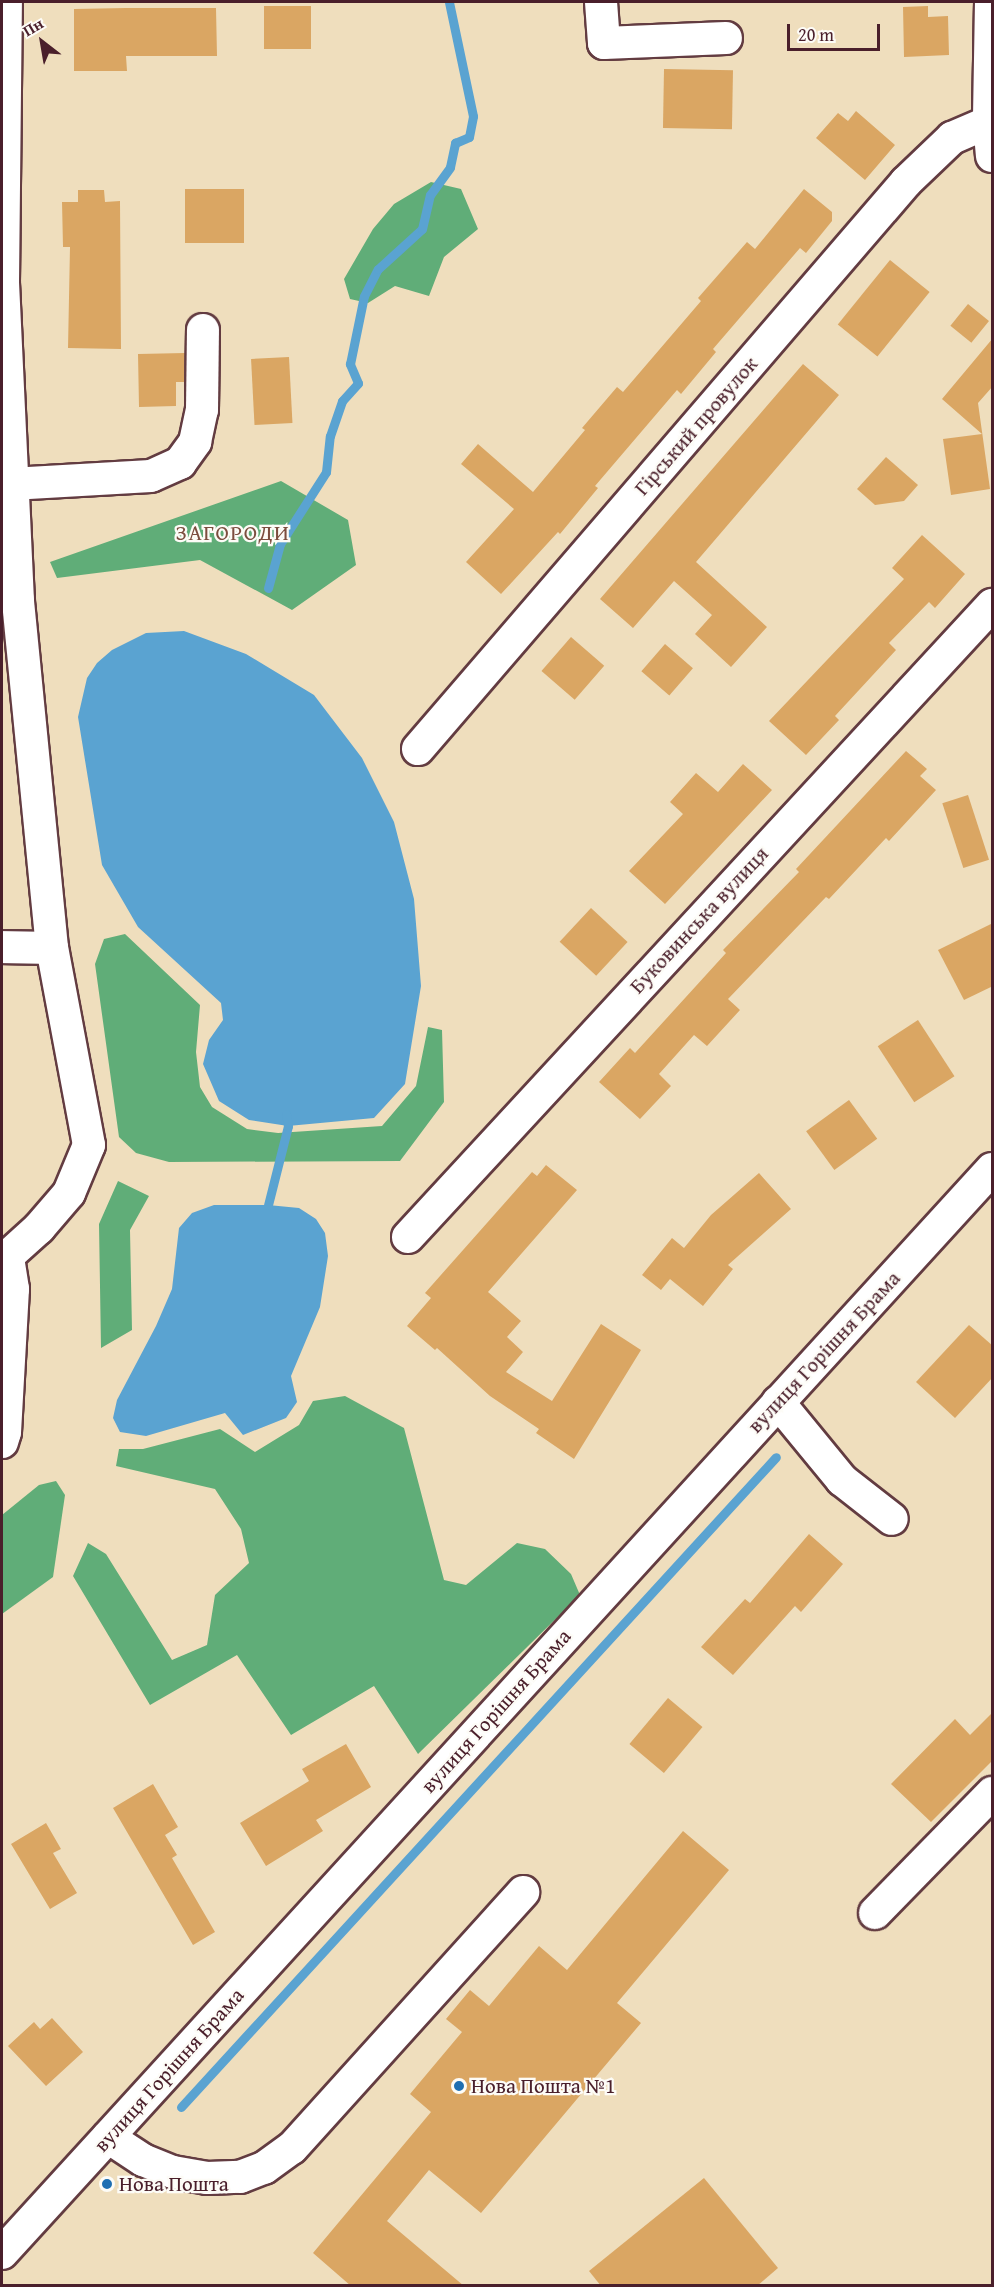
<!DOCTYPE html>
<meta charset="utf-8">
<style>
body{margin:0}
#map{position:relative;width:994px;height:2287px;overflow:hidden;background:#efdebd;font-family:"Gentium Book Plus",serif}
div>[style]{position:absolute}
.forest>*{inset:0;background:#60ad78}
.water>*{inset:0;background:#5aa3d1}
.stream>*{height:9px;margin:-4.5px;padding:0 4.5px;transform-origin:4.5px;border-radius:4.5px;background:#5aa3d1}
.building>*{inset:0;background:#daa663;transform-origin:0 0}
.roads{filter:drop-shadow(2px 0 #633c41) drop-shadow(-2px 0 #633c41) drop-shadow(0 2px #633c41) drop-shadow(0 -2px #633c41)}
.minor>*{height:32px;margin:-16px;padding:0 16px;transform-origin:16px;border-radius:16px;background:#fff}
.dots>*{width:16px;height:16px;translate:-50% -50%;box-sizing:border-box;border:3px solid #fdfcf7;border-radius:50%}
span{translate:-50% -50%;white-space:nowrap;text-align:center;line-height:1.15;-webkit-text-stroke:4.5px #fdfcf7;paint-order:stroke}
.street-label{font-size:21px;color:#4a1f2b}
.poi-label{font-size:21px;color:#4a1f2b}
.left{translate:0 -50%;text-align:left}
.neighbourhood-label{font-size:22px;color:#7c4e3f;letter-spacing:1.5px}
.frame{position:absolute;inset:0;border:3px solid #4a1f2b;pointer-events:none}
.north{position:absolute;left:12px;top:12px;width:60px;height:60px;-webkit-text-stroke:4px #fdfcf7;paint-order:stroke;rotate:329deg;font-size:16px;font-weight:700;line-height:24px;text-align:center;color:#4a1f2b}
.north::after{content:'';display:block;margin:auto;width:21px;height:27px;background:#4a1f2b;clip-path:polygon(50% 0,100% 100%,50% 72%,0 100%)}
.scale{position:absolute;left:787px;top:24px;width:93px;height:27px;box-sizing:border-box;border:3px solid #4a1f2b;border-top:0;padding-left:8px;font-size:18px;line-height:21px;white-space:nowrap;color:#4a1f2b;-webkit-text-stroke:4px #fdfcf7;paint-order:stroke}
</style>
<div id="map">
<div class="forest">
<i style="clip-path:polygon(431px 182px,461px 189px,478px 229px,444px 257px,429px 296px,395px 286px,368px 303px,350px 299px,344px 279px,373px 229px,394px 204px)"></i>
<i style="clip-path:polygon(281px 481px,348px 520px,356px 565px,292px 610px,200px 560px,57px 578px,50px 562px)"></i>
<i style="clip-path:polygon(125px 934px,200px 1005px,196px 1052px,200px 1087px,212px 1107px,247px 1129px,278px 1133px,382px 1126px,416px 1086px,428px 1027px,442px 1030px,444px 1102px,400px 1161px,169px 1162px,136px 1153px,119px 1137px,95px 964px,104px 939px)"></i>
<i style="clip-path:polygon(118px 1181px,149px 1196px,130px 1230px,132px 1330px,101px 1348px,99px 1224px)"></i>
<i style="clip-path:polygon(345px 1396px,404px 1428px,444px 1580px,466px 1585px,517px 1543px,545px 1549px,571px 1574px,580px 1595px,418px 1754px,374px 1686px,291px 1735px,237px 1655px,150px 1705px,73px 1576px,88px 1543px,106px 1554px,172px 1660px,207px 1645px,215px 1595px,249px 1563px,241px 1529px,215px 1489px,116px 1466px,119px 1449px,143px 1449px,220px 1429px,255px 1452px,299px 1425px,313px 1401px)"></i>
<i style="clip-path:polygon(56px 1481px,65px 1495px,53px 1577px,2px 1614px,2px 1515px,39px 1485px)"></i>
</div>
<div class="water">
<i style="clip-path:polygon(184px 631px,246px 654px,314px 695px,362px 758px,394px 822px,414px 899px,421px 986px,405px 1084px,374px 1118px,288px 1126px,249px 1120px,219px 1101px,203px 1064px,209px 1040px,223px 1020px,221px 1003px,138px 927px,102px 865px,78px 717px,87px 678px,97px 663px,112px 650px,146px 633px)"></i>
<i style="clip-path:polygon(214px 1205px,268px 1205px,299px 1208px,316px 1219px,325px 1233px,328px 1256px,320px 1307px,291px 1376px,297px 1402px,286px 1418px,243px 1435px,225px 1413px,146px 1436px,120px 1432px,113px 1418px,117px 1400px,156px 1326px,172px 1289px,179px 1228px,192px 1213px)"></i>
</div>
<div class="stream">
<i style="left:268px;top:588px;width:46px;rotate:-74.7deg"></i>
<i style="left:280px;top:544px;width:85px;rotate:-57.4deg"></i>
<i style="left:326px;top:472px;width:36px;rotate:-84deg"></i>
<i style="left:330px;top:436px;width:37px;rotate:-71deg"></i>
<i style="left:342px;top:401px;width:24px;rotate:-48deg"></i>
<i style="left:358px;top:383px;width:21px;rotate:-113deg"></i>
<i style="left:350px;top:364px;width:69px;rotate:-78.4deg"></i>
<i style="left:364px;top:296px;width:30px;rotate:-63deg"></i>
<i style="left:378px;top:269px;width:59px;rotate:-42.3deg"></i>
<i style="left:422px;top:229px;width:35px;rotate:-77deg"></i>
<i style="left:430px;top:195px;width:34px;rotate:-54deg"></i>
<i style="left:450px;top:167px;width:25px;rotate:-78deg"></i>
<i style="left:455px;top:143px;width:15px;rotate:-23deg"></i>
<i style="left:469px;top:137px;width:21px;rotate:-79deg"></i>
<i style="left:473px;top:116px;width:116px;rotate:-101.9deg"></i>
<i style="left:268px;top:1205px;width:81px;rotate:-75.8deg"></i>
<i style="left:288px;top:1126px;width:12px;rotate:-99deg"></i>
<i style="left:181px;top:2107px;width:881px;rotate:-47.53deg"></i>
</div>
<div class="building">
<i style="left:311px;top:6px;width:43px;height:47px;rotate:90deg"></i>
<i style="clip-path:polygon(928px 6px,928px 17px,948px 16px,949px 55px,904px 57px,903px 7px)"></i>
<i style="clip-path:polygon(126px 8px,216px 8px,217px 56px,126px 56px,127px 71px,74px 71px,74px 9px)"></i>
<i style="left:664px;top:69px;width:69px;height:59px;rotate:1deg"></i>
<i style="clip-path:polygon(856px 111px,895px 145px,865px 180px,816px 138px,838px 113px,848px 121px)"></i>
<i style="left:185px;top:189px;width:59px;height:54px"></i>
<i style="clip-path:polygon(804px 189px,832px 212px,832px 221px,806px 253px,800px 248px,713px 349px,716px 352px,681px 394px,677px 390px,595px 486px,598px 488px,560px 534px,558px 532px,501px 594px,466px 562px,514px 509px,461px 464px,478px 444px,533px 492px,585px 430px,582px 428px,617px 387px,623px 392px,701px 301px,698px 298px,747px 242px,755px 249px)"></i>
<i style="clip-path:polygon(78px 190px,104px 190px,105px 202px,120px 201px,121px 349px,68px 348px,70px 247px,63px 247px,62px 202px,78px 202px)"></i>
<i style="left:890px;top:260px;width:51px;height:83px;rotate:39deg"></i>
<i style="left:968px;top:304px;width:27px;height:28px;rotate:39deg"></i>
<i style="clip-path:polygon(993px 338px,993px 386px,978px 403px,990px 489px,951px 495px,943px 439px,982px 434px,942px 399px)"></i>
<i style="clip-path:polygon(185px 353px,184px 382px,176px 382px,176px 406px,139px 407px,138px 354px)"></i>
<i style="left:289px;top:357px;width:66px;height:38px;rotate:87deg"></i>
<i style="clip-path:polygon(803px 364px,839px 395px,696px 562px,767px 627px,731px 667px,695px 634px,712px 615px,674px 581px,633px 628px,600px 599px)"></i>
<i style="clip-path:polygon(886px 457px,918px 485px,904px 501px,875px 505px,857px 489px)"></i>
<i style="clip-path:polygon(922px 535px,965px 574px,935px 608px,929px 602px,889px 643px,896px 650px,835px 716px,839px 720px,806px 755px,769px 721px,904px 579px,892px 568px)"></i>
<i style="left:571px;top:637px;width:44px;height:45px;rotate:41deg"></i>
<i style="left:665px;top:644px;width:37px;height:36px;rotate:41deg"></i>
<i style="clip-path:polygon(906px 751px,927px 769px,920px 776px,936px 790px,889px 841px,886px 838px,829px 899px,826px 897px,728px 999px,740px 1010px,707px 1046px,694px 1035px,659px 1074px,671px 1086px,640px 1119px,599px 1082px,630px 1048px,635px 1053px,726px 953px,723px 950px,799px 872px,796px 869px)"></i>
<i style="clip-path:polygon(743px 764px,772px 790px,665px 904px,629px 871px,683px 814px,670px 802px,696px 773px,718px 792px)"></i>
<i style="left:968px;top:795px;width:68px;height:27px;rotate:72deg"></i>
<i style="left:591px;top:908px;width:50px;height:46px;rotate:43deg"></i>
<i style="clip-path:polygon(993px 923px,993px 986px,964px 1000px,938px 950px)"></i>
<i style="left:918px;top:1020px;width:67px;height:48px;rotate:57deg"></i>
<i style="left:849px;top:1100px;width:48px;height:53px;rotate:54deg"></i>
<i style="clip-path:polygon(546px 1165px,577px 1190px,488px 1292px,521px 1321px,507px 1337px,523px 1352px,506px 1372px,552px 1401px,601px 1324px,641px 1350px,574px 1459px,536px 1433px,539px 1429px,490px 1396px,437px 1348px,435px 1350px,407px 1326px,431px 1298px,425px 1293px,532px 1172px,537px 1176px)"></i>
<i style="clip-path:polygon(759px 1173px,791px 1209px,728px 1265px,733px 1269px,703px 1306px,670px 1279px,661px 1290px,642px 1275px,672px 1238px,684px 1248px,711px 1215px)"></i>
<i style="clip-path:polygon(969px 1325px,993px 1346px,993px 1377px,955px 1418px,916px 1382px)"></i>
<i style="clip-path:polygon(809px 1534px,843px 1564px,801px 1612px,795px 1606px,733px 1675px,701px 1647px,745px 1599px,750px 1603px)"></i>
<i style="left:668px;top:1698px;width:45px;height:60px;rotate:40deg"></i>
<i style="clip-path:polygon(993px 1712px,993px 1760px,931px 1822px,891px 1784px,955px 1719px,970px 1735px)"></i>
<i style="clip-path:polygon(346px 1744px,371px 1787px,316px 1820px,323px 1831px,266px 1866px,240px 1823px,309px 1781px,302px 1769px)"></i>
<i style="clip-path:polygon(153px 1784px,178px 1827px,165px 1835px,177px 1855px,172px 1858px,215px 1932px,193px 1945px,113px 1808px)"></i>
<i style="clip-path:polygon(46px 1823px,61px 1849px,53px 1853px,77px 1893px,50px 1909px,11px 1844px)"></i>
<i style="clip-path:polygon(683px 1831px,729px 1870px,617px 2003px,641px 2023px,481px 2213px,429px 2170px,387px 2221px,464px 2286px,351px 2286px,313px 2253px,431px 2112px,410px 2094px,462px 2032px,446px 2019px,470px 1990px,489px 2006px,539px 1946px,567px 1970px)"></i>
<i style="clip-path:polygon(52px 2018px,83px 2052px,46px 2086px,8px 2046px,34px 2022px,40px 2029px)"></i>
<i style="clip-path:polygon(704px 2178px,778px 2268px,757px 2286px,601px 2286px,589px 2271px)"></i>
</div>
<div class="roads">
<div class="minor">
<i style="left:601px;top:2px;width:41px;rotate:85.8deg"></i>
<i style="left:604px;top:43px;width:122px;rotate:-2.3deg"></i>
<i style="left:991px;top:2px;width:120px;rotate:91deg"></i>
<i style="left:989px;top:122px;width:34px;rotate:85deg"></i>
<i style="left:11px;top:484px;width:140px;rotate:-3.3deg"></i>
<i style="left:151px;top:476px;width:32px;rotate:-24deg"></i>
<i style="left:180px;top:463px;width:26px;rotate:-54deg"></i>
<i style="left:195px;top:442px;width:33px;rotate:-78deg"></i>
<i style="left:202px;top:410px;width:80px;rotate:-89.3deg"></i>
<i style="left:418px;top:749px;width:748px;rotate:-49.28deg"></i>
<i style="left:906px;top:182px;width:64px;rotate:-43.7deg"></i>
<i style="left:952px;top:138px;width:40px;rotate:-23.4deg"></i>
<i style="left:2px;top:947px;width:50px;rotate:1.1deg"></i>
<i style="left:408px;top:1237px;width:861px;rotate:-47.26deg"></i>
<i style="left:2px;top:1259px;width:7px;rotate:-27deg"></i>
<i style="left:8px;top:1256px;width:42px;rotate:-42.1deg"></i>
<i style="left:39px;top:1228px;width:46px;rotate:-49.4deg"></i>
<i style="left:69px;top:1193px;width:52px;rotate:-67.4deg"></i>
<i style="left:89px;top:1145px;width:200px;rotate:-100.6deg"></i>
<i style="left:52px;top:948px;width:349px;rotate:-95.6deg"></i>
<i style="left:18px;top:601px;width:320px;rotate:-92.7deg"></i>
<i style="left:3px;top:281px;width:279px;rotate:-89.4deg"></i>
<i style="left:778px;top:1402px;width:101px;rotate:50.6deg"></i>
<i style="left:842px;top:1480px;width:63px;rotate:38deg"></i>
<i style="left:2px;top:1442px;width:10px;rotate:-73deg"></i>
<i style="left:5px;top:1432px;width:143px;rotate:-86.8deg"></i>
<i style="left:13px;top:1289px;width:33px;rotate:-99deg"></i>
<i style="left:875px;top:1913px;width:168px;rotate:-45.7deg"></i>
<i style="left:108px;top:2137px;width:42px;rotate:33.3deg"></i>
<i style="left:143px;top:2160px;width:32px;rotate:22deg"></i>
<i style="left:173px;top:2172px;width:35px;rotate:10deg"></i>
<i style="left:207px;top:2178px;width:33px;rotate:-2deg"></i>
<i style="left:240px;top:2177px;width:26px;rotate:-21deg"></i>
<i style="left:264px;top:2168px;width:34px;rotate:-36deg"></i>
<i style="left:292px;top:2148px;width:345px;rotate:-47.9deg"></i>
<i style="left:2px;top:2253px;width:1468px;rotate:-47.6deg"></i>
</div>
</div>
<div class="dots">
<i style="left:459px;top:2086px;background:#1f6fb2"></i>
<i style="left:107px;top:2184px;background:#1f6fb2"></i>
</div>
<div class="street-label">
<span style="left:696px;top:426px;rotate:-49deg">Гірський провулок</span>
<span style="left:699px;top:920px;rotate:-47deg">Буковинська вулиця</span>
<span style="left:824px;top:1352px;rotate:-47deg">вулиця Горішня Брама</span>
<span style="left:496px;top:1711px;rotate:-48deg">вулиця Горішня Брама</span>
<span style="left:169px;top:2070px;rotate:-48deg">вулиця Горішня Брама</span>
</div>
<div class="poi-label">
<span class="left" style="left:471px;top:2086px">Нова Пошта №1</span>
<span class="left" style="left:119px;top:2184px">Нова Пошта</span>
</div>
<div class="neighbourhood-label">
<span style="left:233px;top:533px">ЗАГОРОДИ</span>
</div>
<div class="frame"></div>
<div class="north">Пн</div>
<div class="scale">20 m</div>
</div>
